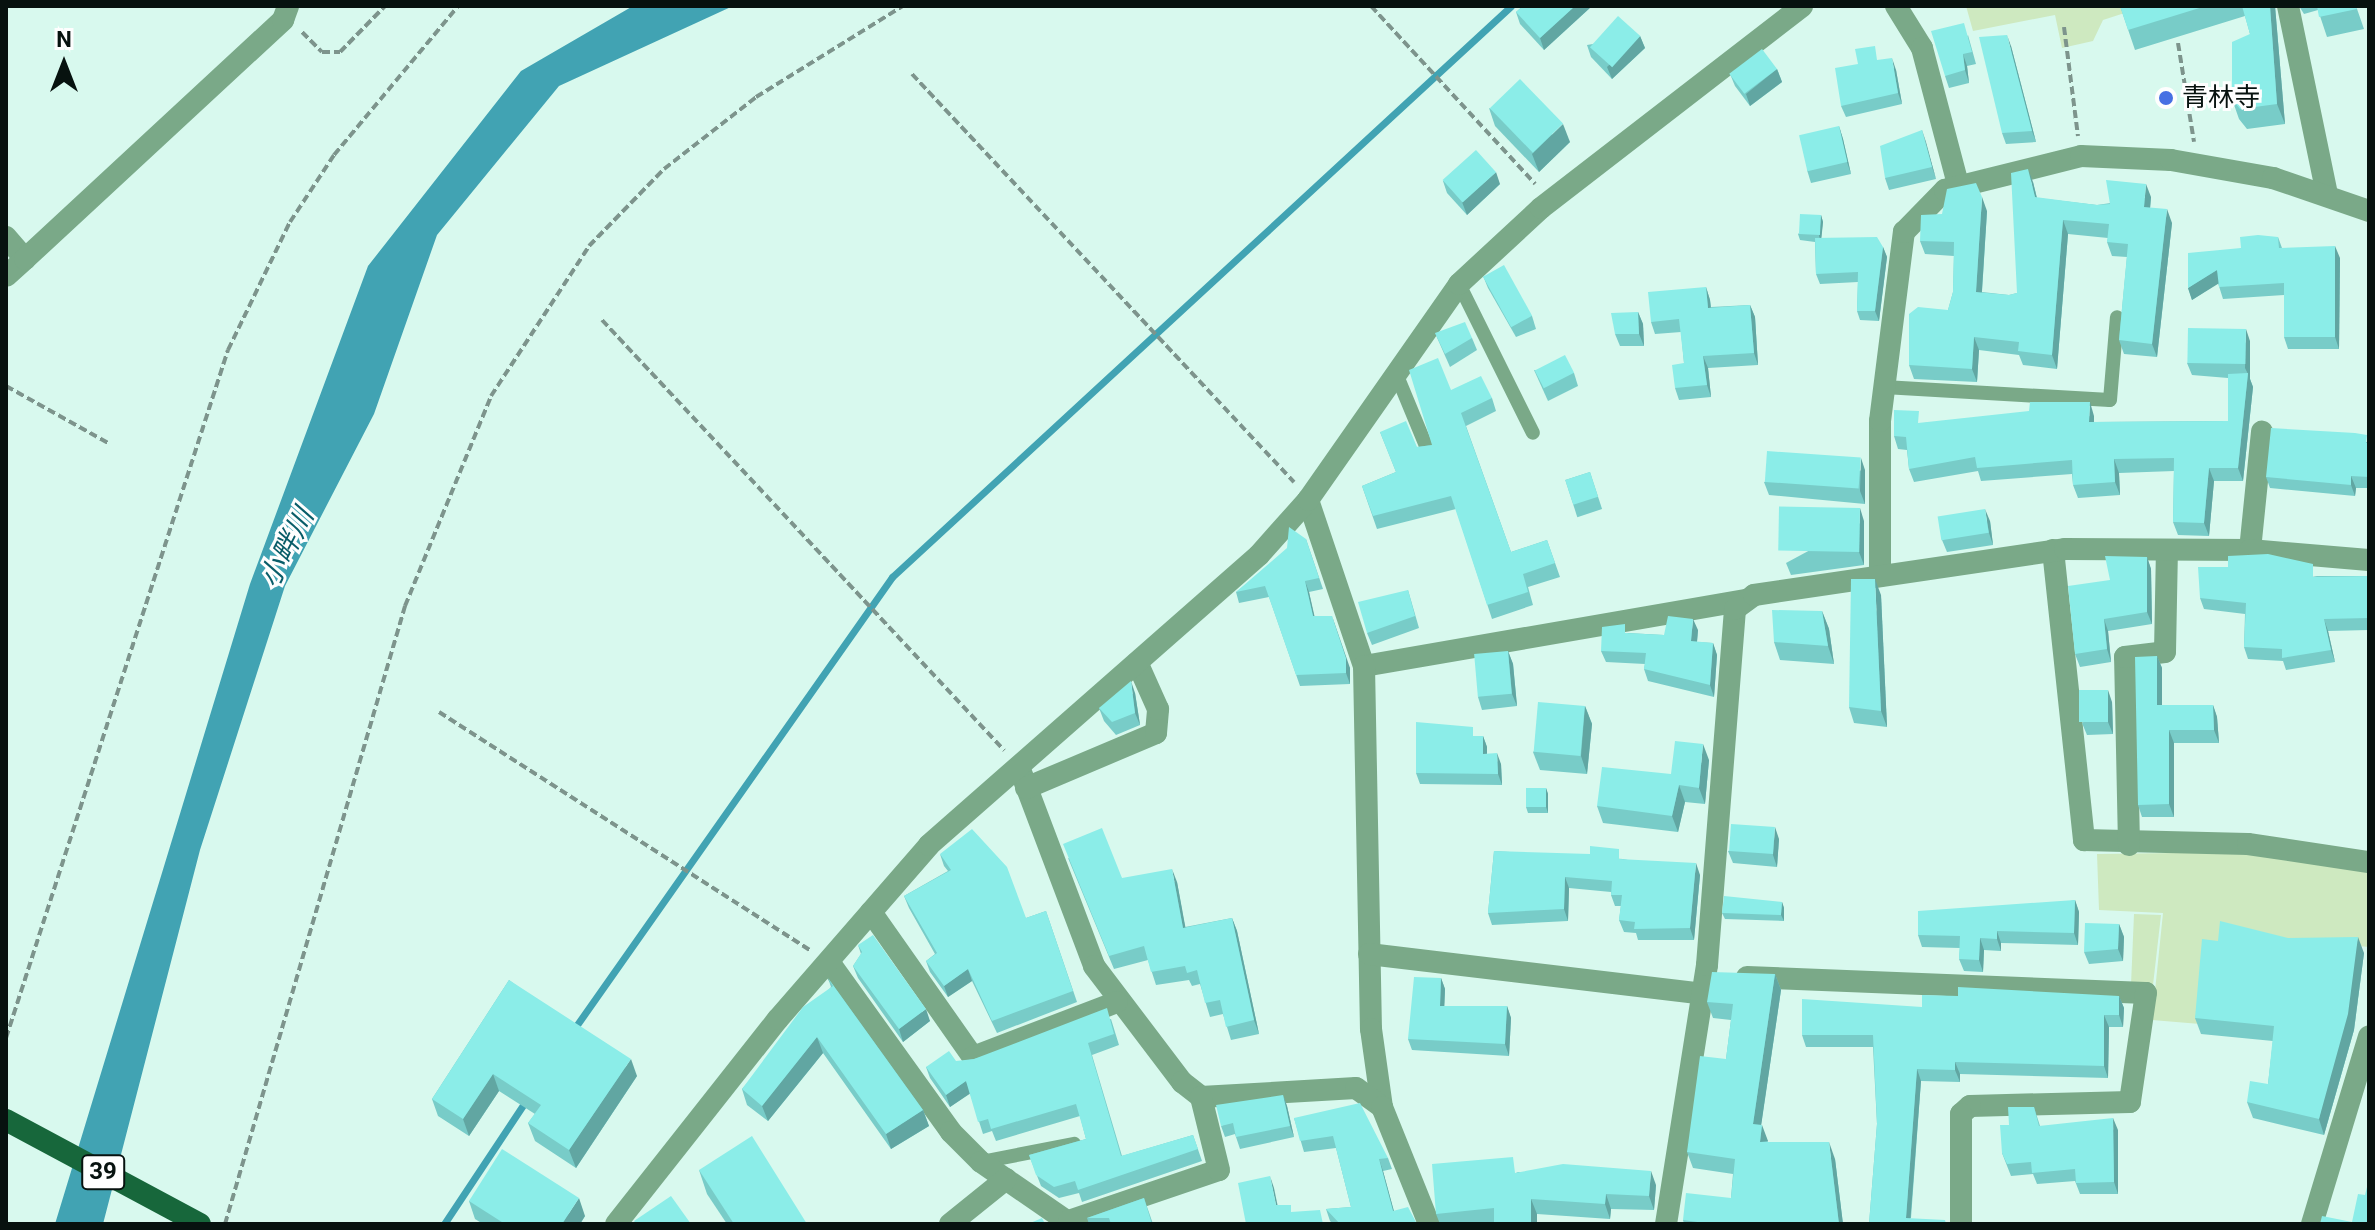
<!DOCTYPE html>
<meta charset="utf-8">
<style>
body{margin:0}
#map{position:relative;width:2375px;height:1230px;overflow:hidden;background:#d8f9ee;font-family:Roboto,"Noto Sans JP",sans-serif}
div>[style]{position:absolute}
.green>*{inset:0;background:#cee9c0}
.water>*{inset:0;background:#41a3b3}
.stream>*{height:7px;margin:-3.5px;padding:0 3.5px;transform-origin:3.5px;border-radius:3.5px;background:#41a3b3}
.path>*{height:4px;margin-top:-2px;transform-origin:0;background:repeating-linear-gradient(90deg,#7d948c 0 8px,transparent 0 12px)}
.service>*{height:14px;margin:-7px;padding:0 7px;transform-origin:7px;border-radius:7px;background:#7aa988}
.minor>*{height:22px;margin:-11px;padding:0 11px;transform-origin:11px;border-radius:11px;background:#7aa988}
.tertiary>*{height:22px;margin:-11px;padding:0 11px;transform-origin:11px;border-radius:11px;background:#7aa988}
.primary>*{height:22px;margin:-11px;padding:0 11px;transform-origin:11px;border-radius:11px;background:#17673b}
.wall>*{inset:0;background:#78ccc8;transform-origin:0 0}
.shaded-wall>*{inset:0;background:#61a6a2}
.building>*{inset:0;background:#8bede8;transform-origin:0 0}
.dots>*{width:22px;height:22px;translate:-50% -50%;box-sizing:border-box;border:4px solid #fefefe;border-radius:50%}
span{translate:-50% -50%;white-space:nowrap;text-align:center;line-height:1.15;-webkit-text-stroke:6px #fefefe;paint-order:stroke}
.shield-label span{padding:2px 6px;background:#fefefe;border:2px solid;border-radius:6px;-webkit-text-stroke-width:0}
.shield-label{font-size:24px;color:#07120f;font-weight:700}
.poi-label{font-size:26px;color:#07120f}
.left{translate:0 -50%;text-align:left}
.water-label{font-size:28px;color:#095d69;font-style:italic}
.frame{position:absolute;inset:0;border:8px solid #07120f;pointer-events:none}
.north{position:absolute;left:24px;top:24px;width:80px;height:80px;-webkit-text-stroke:6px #fefefe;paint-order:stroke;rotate:0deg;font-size:22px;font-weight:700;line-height:32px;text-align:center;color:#07120f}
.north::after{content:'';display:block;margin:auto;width:28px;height:36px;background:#07120f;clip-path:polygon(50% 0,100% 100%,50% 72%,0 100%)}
</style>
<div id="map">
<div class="green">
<i style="clip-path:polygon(1966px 6px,2136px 6px,2137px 9px,2103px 20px,2093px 41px,2062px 48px,2055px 15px,1973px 31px)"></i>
<i style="clip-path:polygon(2250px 852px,2369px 869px,2369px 947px,2225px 934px,2200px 1024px,2152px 1020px,2163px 913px,2099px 910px,2097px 854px)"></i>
<i style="clip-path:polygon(2134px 914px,2161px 915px,2153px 985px,2131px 985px)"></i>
</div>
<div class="water">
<i style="clip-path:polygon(633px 6px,733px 6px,559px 86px,437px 235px,374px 414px,285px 586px,200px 850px,103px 1224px,55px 1224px,250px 584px,368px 266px,521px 71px)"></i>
</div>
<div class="stream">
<i style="left:574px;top:1029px;width:553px;rotate:-54.87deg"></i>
<i style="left:892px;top:577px;width:842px;rotate:-42.69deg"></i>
<i style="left:444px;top:1224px;width:150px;rotate:-56.4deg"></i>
</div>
<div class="path">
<i style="left:1371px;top:6px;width:242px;rotate:47.3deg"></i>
<i style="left:2064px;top:27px;width:110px;rotate:82.7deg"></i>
<i style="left:302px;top:32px;width:28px;rotate:45deg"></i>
<i style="left:322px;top:52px;width:18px"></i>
<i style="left:340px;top:52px;width:64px;rotate:-45.6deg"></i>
<i style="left:2178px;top:43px;width:100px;rotate:80.8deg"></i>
<i style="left:912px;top:74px;width:559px;rotate:46.89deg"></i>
<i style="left:602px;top:320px;width:589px;rotate:46.93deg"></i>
<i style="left:6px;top:386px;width:117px;rotate:29.2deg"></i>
<i style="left:439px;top:712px;width:441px;rotate:32.7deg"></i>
<i style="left:6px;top:1038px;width:723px;rotate:-72.12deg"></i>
<i style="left:228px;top:350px;width:142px;rotate:-64.2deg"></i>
<i style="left:290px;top:222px;width:80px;rotate:-56.7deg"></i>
<i style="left:334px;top:155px;width:194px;rotate:-50.2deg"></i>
<i style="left:225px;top:1224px;width:644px;rotate:-73.76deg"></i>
<i style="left:405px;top:606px;width:227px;rotate:-67.7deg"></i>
<i style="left:491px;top:396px;width:179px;rotate:-56.8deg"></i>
<i style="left:589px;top:246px;width:107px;rotate:-45.8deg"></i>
<i style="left:664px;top:169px;width:117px;rotate:-38deg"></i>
<i style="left:756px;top:97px;width:173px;rotate:-31.8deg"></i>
</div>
<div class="service">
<i style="left:1459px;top:284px;width:166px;rotate:63.6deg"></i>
<i style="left:1395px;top:371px;width:89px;rotate:67.5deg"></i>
<i style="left:1884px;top:387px;width:226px;rotate:3.3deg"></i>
<i style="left:2110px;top:400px;width:83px;rotate:-85.2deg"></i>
<i style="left:981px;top:1162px;width:95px;rotate:-11deg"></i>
</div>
<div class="minor">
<i style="left:1896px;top:6px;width:49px;rotate:58.2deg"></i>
<i style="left:1922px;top:48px;width:141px;rotate:75.2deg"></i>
<i style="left:2288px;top:6px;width:193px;rotate:78.3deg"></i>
<i style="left:6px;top:237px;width:29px;rotate:49deg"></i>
<i style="left:25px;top:259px;width:25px;rotate:138deg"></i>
<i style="left:25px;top:259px;width:352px;rotate:-42.8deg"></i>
<i style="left:283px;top:20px;width:15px;rotate:-70deg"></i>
<i style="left:1308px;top:500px;width:175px;rotate:71.4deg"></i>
<i style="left:1364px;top:666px;width:388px;rotate:-9.8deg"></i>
<i style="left:2053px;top:550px;width:292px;rotate:83.9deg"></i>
<i style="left:2084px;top:840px;width:164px;rotate:1.4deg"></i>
<i style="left:2248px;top:844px;width:122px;rotate:8.5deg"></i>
<i style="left:2250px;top:550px;width:119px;rotate:-84.2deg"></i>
<i style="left:1880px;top:576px;width:155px;rotate:-90deg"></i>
<i style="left:1880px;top:421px;width:191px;rotate:-82.8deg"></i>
<i style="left:1904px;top:232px;width:59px;rotate:-45.7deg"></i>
<i style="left:1945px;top:190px;width:140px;rotate:-14deg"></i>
<i style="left:2081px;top:156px;width:90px;rotate:2.5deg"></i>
<i style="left:2171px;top:160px;width:104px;rotate:10deg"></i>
<i style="left:2273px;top:178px;width:102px;rotate:19deg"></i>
<i style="left:1364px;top:666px;width:363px;rotate:88.9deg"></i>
<i style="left:1371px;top:1029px;width:79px;rotate:82deg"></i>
<i style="left:1019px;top:767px;width:213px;rotate:69.3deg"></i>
<i style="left:1094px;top:966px;width:146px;rotate:52.8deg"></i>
<i style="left:1182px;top:1082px;width:24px;rotate:38deg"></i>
<i style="left:1201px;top:1097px;width:155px;rotate:-3.3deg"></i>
<i style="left:1356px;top:1088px;width:32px;rotate:36deg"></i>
<i style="left:1382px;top:1107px;width:126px;rotate:68.1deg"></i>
<i style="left:1026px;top:788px;width:141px;rotate:-22.9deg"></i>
<i style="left:1156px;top:733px;width:24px;rotate:-85deg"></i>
<i style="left:1158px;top:709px;width:51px;rotate:-114.1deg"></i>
<i style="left:2129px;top:845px;width:188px;rotate:-91.2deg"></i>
<i style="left:2125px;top:657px;width:40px;rotate:-7.1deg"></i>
<i style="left:2165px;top:652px;width:102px;rotate:-88.9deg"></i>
<i style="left:871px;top:912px;width:177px;rotate:54.9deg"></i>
<i style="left:973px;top:1057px;width:154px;rotate:-20.9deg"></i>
<i style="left:1369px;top:954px;width:335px;rotate:6.8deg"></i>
<i style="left:829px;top:962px;width:209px;rotate:54.3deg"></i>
<i style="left:951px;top:1132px;width:42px;rotate:45deg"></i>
<i style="left:981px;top:1162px;width:109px;rotate:34.6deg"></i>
<i style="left:1747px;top:977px;width:399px;rotate:2.3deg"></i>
<i style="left:2146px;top:993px;width:110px;rotate:98.4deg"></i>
<i style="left:2130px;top:1102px;width:160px;rotate:178.6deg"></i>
<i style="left:1970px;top:1106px;width:12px;rotate:138deg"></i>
<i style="left:1961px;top:1114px;width:110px;rotate:90deg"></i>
<i style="left:1069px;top:1221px;width:158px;rotate:-18.8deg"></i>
<i style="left:1219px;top:1170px;width:75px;rotate:-103.9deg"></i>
<i style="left:950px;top:1224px;width:72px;rotate:-38.8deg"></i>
<i style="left:1666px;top:1224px;width:262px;rotate:-81deg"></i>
<i style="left:1707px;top:965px;width:357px;rotate:-85.5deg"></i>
<i style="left:1735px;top:609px;width:24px;rotate:-36deg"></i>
<i style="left:1754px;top:595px;width:314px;rotate:-8.4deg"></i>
<i style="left:2065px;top:549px;width:185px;rotate:0.3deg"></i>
<i style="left:2250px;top:550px;width:119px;rotate:4.8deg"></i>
<i style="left:2312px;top:1224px;width:196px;rotate:-73.1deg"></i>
</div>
<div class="tertiary">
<i style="left:616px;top:1224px;width:261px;rotate:-51.7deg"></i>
<i style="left:778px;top:1019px;width:230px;rotate:-49deg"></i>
<i style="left:929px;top:845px;width:439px;rotate:-41.3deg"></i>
<i style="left:1259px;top:555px;width:74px;rotate:-48.3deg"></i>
<i style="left:1308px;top:500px;width:264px;rotate:-55deg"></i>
<i style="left:1459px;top:284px;width:112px;rotate:-42.8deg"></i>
<i style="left:1541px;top:208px;width:330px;rotate:-37.7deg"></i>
</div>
<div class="primary">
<i style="left:6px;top:1120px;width:220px;rotate:28.2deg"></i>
</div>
<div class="wall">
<i style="clip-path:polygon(1523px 6px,1592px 6px,1544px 50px,1520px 24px,1516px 12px)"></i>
<i style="clip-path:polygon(2120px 6px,2275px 6px,2285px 124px,2247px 129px,2239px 119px,2232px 99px,2250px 34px,2245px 16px,2135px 50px)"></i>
<i style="clip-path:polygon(2299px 6px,2356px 6px,2364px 29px,2327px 37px,2318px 10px,2304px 14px)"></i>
<i style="clip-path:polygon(1968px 35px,1976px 64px,1967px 66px,1969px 83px,1949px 88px,1945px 76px)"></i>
<i style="clip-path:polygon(1640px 36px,1645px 48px,1612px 79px,1591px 57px,1587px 45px)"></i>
<i style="clip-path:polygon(2011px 46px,2036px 142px,2006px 144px,2002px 133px)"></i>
<i style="clip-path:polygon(1880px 60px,1896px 70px,1902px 104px,1846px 117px,1841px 106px)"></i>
<i style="clip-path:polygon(1777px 69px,1782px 82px,1750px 106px,1735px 86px,1730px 74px)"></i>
<i style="clip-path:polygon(1489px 108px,1570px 142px,1539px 172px,1495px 126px)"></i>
<i style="clip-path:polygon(1839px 126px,1843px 139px,1851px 174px,1811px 183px,1807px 170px)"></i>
<i style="clip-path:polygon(1922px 130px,1936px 179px,1889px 190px,1885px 178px)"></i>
<i style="clip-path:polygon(1443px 181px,1500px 184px,1467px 215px,1447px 193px)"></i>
<i style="clip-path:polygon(2033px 182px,2037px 198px,2097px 205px,2151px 197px,2150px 208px,2172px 223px,2157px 357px,2124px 354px,2119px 340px,2127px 257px,2112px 256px,2107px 242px,2108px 238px,2068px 234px,2057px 369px,2023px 365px,2019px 355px,1979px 350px,1977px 382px,1914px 379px,1909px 365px,1948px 310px,1953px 292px,1954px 256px,1925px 254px,1920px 241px,1987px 211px,1982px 292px,2009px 295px,2017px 293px)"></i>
<i style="clip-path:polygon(1821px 215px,1823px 222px,1821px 238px,1883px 247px,1887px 257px,1879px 321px,1860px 320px,1857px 311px,1858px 282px,1820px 284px,1816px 274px,1815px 242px,1800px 240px,1798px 234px)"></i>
<i style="clip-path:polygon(2278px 237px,2282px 248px,2340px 258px,2339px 349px,2288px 349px,2284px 337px,2284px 295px,2223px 299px,2218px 283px,2192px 300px,2188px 288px,2241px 248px)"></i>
<i style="clip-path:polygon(1483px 276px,1532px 316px,1536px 329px,1516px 337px,1488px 288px)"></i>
<i style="clip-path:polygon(1706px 287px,1710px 300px,1711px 307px,1750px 305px,1755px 317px,1758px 365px,1708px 368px,1711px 397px,1679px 400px,1675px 388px,1684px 363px,1681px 332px,1655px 334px,1651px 322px)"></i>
<i style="clip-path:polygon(1638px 312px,1643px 324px,1644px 346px,1620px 346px,1615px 334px)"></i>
<i style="clip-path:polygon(1435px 333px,1472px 338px,1477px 350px,1450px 367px)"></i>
<i style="clip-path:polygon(2250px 341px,2250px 379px,2253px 387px,2243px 481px,2214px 481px,2209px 536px,2178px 535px,2173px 522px,2174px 471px,2119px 473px,2120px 495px,2078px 498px,2073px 485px,2072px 474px,1981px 481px,1978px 471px,1914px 482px,1909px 469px,1907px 450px,1898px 449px,1894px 436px,1923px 423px,2094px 416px,2094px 422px,2228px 421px,2228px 378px,2192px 375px,2187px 363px)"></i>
<i style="clip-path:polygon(1534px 370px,1574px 373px,1578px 386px,1548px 401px)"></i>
<i style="clip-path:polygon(1451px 390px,1492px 398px,1496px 411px,1466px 426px,1511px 552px,1547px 540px,1560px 577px,1528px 587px,1533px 605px,1492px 619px,1456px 509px,1377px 529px,1362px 486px,1396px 472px,1380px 432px,1417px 447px,1432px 445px)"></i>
<i style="clip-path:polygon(2369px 441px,2369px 488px,2356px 488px,2355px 496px,2270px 488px,2266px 477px)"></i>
<i style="clip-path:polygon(1865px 470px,1865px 504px,1769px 495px,1764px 482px)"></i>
<i style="left:1590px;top:472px;width:39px;height:26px;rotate:72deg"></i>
<i style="clip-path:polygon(1864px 521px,1864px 565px,1791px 575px,1786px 563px)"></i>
<i style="clip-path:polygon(1990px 521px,1993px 545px,1947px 552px,1942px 540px)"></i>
<i style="clip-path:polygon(1306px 539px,1323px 589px,1309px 592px,1314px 616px,1350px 668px,1350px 684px,1300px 686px,1269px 597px,1239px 603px,1236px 592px)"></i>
<i style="clip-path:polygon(2147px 557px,2151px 569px,2152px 624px,2108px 631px,2111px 662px,2080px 667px,2075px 654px,2110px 580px)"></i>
<i style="clip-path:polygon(2317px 576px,2369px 576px,2369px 630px,2328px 631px,2335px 662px,2286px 670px,2283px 661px,2248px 659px,2244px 647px,2245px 614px,2204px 609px,2200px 598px)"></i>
<i style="clip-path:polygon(1408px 590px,1419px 628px,1372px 645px,1367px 633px)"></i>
<i style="clip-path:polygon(1881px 595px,1887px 727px,1854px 723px,1849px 707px)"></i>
<i style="clip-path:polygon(1822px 611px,1829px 629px,1834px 664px,1780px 660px,1774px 642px)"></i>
<i style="clip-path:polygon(1698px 630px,1697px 642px,1713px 643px,1717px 655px,1714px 697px,1648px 681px,1644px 669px,1645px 664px,1606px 662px,1601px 651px,1628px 633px,1664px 635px)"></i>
<i style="clip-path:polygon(1508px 651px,1513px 664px,1517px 706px,1482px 710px,1478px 697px)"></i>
<i style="clip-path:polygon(2157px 656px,2162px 668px,2162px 705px,2213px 705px,2217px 717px,2219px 743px,2174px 743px,2174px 817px,2142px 817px,2138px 805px)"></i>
<i style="clip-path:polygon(1135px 693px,1140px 725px,1116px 735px,1104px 721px,1099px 708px)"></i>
<i style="clip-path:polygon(2112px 702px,2113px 734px,2087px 735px,2082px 723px)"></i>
<i style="clip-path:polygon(1585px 706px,1592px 724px,1587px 774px,1540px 770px,1533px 752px)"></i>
<i style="clip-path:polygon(1477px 736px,1483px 736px,1487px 747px,1487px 754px,1501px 764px,1502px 785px,1420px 784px,1416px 773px)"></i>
<i style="clip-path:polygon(1709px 760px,1705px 804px,1685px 802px,1678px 832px,1603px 823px,1597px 806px,1671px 774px)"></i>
<i style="clip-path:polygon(1546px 788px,1548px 794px,1548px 813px,1528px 813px,1526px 807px)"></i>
<i style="clip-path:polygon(1779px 839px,1777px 867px,1733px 863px,1728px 851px)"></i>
<i style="clip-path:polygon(1494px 851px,1623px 859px,1700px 875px,1694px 940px,1638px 940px,1636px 933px,1624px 932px,1619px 920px,1621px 906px,1615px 906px,1611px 895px,1611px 892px,1569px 888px,1568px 921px,1492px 925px,1488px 913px)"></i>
<i style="clip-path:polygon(940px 854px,1026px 918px,1046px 911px,1077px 1002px,997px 1033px,972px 981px,948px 997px,930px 972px,926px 961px,935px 954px,909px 908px,904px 896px,948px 871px,944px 866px)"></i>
<i style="clip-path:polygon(1068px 858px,1122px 878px,1177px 882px,1185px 927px,1232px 918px,1237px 931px,1259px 1034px,1231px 1040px,1223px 1014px,1210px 1017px,1200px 984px,1192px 986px,1189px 980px,1156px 985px,1148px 960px,1114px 969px)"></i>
<i style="clip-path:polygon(2075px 900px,2079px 912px,2078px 945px,2001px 943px,2001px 951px,1984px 950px,1983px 972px,1964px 971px,1959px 959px,1960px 948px,1922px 947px,1918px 935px)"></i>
<i style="clip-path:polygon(1782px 902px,1784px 908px,1784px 921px,1725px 919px,1722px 913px)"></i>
<i style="clip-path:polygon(2119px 924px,2124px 937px,2123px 961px,2089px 964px,2084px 952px)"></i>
<i style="clip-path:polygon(2288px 938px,2364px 953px,2354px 1030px,2324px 1135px,2253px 1118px,2247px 1102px,2268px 1084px,2273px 1041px,2201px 1034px,2195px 1018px,2218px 941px)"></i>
<i style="clip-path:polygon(858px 945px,930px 1021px,903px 1042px,858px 978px,853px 966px,861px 954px)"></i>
<i style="clip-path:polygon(1775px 974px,1781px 990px,1761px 1125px,1768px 1142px,1835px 1159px,1843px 1224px,1684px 1224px,1683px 1220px,1731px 1198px,1733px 1174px,1693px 1168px,1687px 1152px,1726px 1059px,1731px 1020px,1713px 1018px,1707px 1002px)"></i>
<i style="clip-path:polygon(828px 978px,923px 1110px,929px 1126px,891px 1149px,823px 1053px,768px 1121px,747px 1105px,742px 1089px,831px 987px)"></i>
<i style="clip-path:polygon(1441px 978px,1445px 989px,1444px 1006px,1507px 1006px,1511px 1018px,1509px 1056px,1412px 1050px,1408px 1039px)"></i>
<i style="clip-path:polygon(509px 980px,637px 1076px,576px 1168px,535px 1141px,528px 1123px,535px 1114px,499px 1091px,469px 1136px,438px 1116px,432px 1099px)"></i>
<i style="clip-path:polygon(1958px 996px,2119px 996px,2124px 1008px,2123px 1027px,2109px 1027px,2108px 1078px,1960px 1074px,1960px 1082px,1921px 1081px,1911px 1218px,1869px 1224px,1877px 1124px,1873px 1047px,1806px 1047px,1802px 1035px,1922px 1007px)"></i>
<i style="clip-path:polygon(1111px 1019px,1119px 1045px,1092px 1055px,1122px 1156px,1193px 1135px,1202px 1161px,1082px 1202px,1079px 1193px,1059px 1198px,1041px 1186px,1029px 1155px,1086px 1139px,1080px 1116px,996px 1141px,992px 1131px,983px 1134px,970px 1093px,950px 1107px,930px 1078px,926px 1067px,974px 1059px)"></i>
<i style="clip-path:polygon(1283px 1095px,1287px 1106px,1294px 1137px,1240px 1149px,1235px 1134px,1225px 1137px,1221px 1126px)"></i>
<i style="clip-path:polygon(2034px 1107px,2040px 1126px,2118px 1130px,2118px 1194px,2080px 1194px,2075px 1181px,2037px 1184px,2033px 1174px,2011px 1176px,2002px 1153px,2009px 1125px)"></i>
<i style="clip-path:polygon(1294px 1118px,1388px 1158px,1392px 1169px,1383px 1171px,1394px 1211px,1417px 1224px,1333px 1224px,1330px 1221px,1326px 1209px,1351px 1207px,1336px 1148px,1304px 1152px)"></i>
<i style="clip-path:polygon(699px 1170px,807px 1224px,727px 1224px,707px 1194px)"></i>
<i style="clip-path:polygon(1518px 1172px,1656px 1185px,1654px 1210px,1611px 1209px,1610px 1219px,1537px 1214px,1537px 1224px,1440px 1224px,1436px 1214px)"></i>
<i style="clip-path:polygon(1144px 1198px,1153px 1224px,1089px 1224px,1087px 1218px)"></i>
<i style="clip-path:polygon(469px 1201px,585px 1216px,580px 1224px,483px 1224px,475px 1219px)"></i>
</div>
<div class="shaded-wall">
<i style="clip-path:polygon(1575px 6px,1592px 6px,1544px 50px,1540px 38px)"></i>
<i style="clip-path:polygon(2270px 6px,2275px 6px,2285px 124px,2277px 104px)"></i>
<i style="clip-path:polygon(2007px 35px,2011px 46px,2036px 142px,2032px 131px)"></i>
<i style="clip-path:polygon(1640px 36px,1645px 48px,1612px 79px,1607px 67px)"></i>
<i style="clip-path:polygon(1963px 54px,1967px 66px,1969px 83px,1965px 70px)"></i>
<i style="clip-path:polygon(1892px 58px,1896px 70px,1902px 104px,1898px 93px)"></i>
<i style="clip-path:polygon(1777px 69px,1782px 82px,1750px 106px,1746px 94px)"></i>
<i style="clip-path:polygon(1563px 124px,1570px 142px,1539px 172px,1532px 154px)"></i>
<i style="clip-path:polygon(1839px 126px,1843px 139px,1851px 174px,1847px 162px)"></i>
<i style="clip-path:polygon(1922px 130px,1926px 142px,1936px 179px,1932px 167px)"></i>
<i style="clip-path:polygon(2028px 169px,2033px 182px,2040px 211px,2035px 197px)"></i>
<i style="clip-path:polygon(1496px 172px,1500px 184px,1467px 215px,1462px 202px)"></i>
<i style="clip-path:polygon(2146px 184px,2151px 197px,2149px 221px,2144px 207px)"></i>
<i style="clip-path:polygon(1982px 197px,1987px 211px,1981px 305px,1976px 292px)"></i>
<i style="clip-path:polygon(2167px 209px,2172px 223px,2157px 357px,2152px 344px)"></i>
<i style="clip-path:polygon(1821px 215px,1823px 222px,1821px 242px,1819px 236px)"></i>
<i style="clip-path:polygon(2063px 220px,2068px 234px,2057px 369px,2052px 355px)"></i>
<i style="clip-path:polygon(2335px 246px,2340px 258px,2339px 349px,2335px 337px)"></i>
<i style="clip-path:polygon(1883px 247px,1887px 257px,1879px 321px,1875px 311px)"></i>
<i style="clip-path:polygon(2217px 270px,2221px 282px,2192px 300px,2188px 288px)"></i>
<i style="clip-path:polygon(1706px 287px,1710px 300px,1712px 320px,1708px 308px)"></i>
<i style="clip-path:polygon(1750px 305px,1755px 317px,1758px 365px,1754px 353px)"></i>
<i style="clip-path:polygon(1638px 312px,1643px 324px,1644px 346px,1639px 334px)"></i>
<i style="clip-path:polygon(2246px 329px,2250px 341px,2250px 379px,2253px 387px,2243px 481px,2238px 468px,2248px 374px,2245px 368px)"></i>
<i style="clip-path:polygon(1974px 337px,1979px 350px,1977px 382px,1972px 369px)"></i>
<i style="clip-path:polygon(1703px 356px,1708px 368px,1711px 397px,1707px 385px)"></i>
<i style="clip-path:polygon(2090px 402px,2094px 416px,2094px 435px,2089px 422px)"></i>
<i style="clip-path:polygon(1861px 458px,1865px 470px,1865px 504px,1860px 491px)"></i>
<i style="clip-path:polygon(2114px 459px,2119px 473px,2120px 495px,2115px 482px)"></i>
<i style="clip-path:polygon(2209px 468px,2214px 481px,2209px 536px,2204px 523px)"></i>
<i style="clip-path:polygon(2351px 476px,2356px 488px,2355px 496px,2351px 485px)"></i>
<i style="clip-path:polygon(1860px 508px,1864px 521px,1864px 565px,1859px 552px)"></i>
<i style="clip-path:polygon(1985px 509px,1990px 521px,1993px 545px,1989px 533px)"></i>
<i style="clip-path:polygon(2147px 557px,2151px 569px,2152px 624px,2147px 612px)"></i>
<i style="clip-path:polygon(1875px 579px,1881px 595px,1887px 727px,1881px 711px)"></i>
<i style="clip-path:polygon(1305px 581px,1309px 592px,1317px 627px,1313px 616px)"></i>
<i style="clip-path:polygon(1822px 611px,1829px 629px,1834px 664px,1828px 646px)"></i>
<i style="clip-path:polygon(1332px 616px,1350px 668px,1350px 684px,1346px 673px)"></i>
<i style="clip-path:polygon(1693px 619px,1698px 630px,1696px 653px,1691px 641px)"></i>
<i style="clip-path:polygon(2104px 619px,2108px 631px,2111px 662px,2107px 649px)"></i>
<i style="clip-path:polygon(2324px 619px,2328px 631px,2335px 662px,2331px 650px)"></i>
<i style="clip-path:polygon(1713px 643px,1717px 655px,1714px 697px,1710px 685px)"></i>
<i style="clip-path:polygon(1508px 651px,1513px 664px,1517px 706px,1512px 694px)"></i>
<i style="clip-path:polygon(2157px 656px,2162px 668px,2162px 718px,2157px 705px)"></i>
<i style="clip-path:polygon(1131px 681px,1135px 693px,1140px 725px,1135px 713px)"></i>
<i style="clip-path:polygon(2108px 690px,2112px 702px,2113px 734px,2108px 722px)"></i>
<i style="clip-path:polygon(2213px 705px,2217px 717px,2219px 743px,2214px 730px)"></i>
<i style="clip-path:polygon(1585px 706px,1592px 724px,1587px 774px,1581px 756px)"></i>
<i style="clip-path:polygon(2169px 730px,2174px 743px,2174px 817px,2169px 804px)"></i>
<i style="clip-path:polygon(1483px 736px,1487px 747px,1487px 765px,1483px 754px)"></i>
<i style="clip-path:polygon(1703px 744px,1709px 760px,1705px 804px,1699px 788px)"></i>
<i style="clip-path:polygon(1497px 753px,1501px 764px,1502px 785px,1498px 774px)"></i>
<i style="clip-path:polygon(1679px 785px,1685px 802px,1678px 832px,1672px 816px)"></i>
<i style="clip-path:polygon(1546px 788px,1548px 794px,1548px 813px,1546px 807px)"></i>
<i style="clip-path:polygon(1775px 827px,1779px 839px,1777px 867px,1773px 855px)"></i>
<i style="clip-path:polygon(1696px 863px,1700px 875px,1694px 940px,1690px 928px)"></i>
<i style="clip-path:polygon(1172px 869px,1177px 882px,1188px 941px,1183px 928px)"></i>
<i style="clip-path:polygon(1565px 877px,1569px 888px,1568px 921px,1564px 909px)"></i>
<i style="clip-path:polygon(2075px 900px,2079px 912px,2078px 945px,2074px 933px)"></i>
<i style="clip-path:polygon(1782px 902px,1784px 908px,1784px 921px,1781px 915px)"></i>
<i style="clip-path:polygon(1232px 918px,1237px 931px,1259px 1034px,1254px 1020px)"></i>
<i style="clip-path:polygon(2119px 924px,2124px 937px,2123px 961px,2118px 949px)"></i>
<i style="clip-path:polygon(1997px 931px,2001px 943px,2001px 951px,1997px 939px)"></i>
<i style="clip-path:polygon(2358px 937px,2364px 953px,2354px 1030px,2324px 1135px,2319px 1119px)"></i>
<i style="clip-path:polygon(1980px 938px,1984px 950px,1983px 972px,1979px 960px)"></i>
<i style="clip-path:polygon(968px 969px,972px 981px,948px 997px,944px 986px)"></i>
<i style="clip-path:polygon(1775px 974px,1781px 990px,1759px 1140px,1753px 1124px)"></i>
<i style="clip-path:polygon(1441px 978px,1445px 989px,1444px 1017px,1440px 1006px)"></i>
<i style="clip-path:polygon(2119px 996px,2124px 1008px,2123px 1027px,2119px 1015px)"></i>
<i style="clip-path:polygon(1507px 1006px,1511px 1018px,1509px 1056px,1505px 1044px)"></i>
<i style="clip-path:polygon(926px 1009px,930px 1021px,903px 1042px,899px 1029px)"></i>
<i style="clip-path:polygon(2104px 1015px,2109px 1027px,2108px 1078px,2104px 1066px)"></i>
<i style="clip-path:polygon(817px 1037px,823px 1053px,768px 1121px,762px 1106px)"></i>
<i style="clip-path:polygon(631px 1059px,637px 1076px,576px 1168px,569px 1150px)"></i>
<i style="clip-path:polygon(1955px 1062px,1960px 1074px,1960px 1082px,1955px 1070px)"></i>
<i style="clip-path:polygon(1917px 1069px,1921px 1081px,1910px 1224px,1906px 1218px)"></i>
<i style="clip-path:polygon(493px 1074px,499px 1091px,469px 1136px,463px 1119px)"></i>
<i style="clip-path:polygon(966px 1081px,971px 1093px,950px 1107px,946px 1095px)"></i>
<i style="clip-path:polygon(1283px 1095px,1287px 1106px,1294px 1137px,1290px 1126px)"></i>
<i style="clip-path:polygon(923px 1110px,929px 1126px,891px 1149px,886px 1134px)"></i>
<i style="clip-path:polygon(2113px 1118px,2118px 1130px,2118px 1194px,2114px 1182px)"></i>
<i style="clip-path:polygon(1762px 1125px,1768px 1141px,1760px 1142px)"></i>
<i style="clip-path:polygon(1829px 1142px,1835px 1159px,1843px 1224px,1839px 1224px)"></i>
<i style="clip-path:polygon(1379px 1159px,1383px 1171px,1397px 1223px,1393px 1211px)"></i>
<i style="clip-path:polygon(1651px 1171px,1656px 1185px,1654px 1210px,1649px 1196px)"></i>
<i style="clip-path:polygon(1270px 1176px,1274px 1188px,1280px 1217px,1276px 1205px)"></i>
<i style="clip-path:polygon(1606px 1194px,1611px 1209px,1610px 1219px,1605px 1204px)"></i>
<i style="clip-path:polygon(579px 1198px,585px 1216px,580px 1224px,562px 1224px)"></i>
<i style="clip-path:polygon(1531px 1199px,1537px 1214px,1537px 1224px,1531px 1224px)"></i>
</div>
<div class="building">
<i style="clip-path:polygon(1523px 6px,1575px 6px,1540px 38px,1516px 12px)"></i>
<i style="clip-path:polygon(2120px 6px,2206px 6px,2128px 30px)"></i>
<i style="clip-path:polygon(2242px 6px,2270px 6px,2277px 104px,2240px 109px,2232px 99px,2232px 42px,2250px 34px)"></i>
<i style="clip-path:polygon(2317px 6px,2356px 6px,2357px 9px,2319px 17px)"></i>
<i style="left:1618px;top:16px;width:30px;height:42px;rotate:42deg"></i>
<i style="clip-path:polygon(1964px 23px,1972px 52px,1963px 54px,1965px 70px,1945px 76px,1931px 31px)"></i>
<i style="clip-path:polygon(2007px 35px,2032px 131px,2002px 133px,1979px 37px)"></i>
<i style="clip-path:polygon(1875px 46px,1877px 60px,1892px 58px,1898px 93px,1841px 106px,1835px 68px,1858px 64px,1855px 49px)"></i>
<i style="left:1762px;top:49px;width:25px;height:41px;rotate:53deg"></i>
<i style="left:1520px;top:79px;width:62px;height:42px;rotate:46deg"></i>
<i style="left:1839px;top:126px;width:37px;height:41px;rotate:77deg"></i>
<i style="clip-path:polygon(1922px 130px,1932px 167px,1885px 178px,1880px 146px)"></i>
<i style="left:1476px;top:150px;width:30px;height:45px;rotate:48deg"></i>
<i style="clip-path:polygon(2028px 169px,2035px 197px,2097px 205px,2110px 204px,2106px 180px,2146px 184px,2144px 207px,2167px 209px,2152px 344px,2119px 340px,2128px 244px,2107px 242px,2109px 224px,2063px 220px,2052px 355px,2018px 351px,2019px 342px,1974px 337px,1972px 369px,1909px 365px,1909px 314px,1918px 307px,1948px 310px,1953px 292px,1954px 242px,1920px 241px,1921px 215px,1942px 214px,1947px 189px,1976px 183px,1982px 197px,1976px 292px,2009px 295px,2017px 293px,2011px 173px)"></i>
<i style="left:1800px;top:214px;width:21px;height:20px;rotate:3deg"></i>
<i style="clip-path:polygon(2258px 235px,2278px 237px,2279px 248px,2335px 246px,2335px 337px,2284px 337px,2284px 283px,2219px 287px,2217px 270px,2188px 288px,2188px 253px,2241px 248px,2240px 237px)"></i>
<i style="clip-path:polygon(1877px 237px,1883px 247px,1875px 311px,1857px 311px,1858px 272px,1816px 274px,1815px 238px)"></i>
<i style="left:1504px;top:265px;width:58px;height:24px;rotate:61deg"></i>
<i style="clip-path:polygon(1706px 287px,1708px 308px,1750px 305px,1754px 353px,1703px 356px,1707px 385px,1675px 388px,1672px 365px,1684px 363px,1679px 319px,1651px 322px,1648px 292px)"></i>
<i style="clip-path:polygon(1638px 312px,1639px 334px,1615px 334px,1611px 313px)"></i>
<i style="clip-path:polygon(1465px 322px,1472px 338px,1445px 354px,1435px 333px)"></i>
<i style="left:2188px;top:328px;width:58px;height:35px;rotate:1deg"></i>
<i style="left:1565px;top:355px;width:20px;height:34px;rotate:63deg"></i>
<i style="clip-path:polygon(1438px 358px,1451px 390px,1481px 376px,1492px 398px,1461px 413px,1511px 552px,1547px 540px,1555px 563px,1523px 574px,1528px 592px,1487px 605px,1451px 496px,1373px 516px,1362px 486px,1396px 472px,1380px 432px,1406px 421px,1417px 447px,1432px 445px,1409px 370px)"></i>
<i style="clip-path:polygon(2248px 373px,2238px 468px,2209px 468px,2204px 523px,2173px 522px,2174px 458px,2114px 459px,2115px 482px,2073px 485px,2072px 460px,1977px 468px,1975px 457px,1909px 469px,1906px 437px,1894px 436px,1894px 410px,1919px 411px,1918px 423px,2029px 411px,2030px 402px,2090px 402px,2089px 422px,2228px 421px,2228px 374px)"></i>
<i style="clip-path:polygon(2271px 428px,2355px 433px,2367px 435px,2366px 443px,2369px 443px,2369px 477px,2351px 476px,2351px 485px,2266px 477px)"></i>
<i style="left:1767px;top:451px;width:94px;height:31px;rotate:4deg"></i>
<i style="left:1590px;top:472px;width:26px;height:26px;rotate:72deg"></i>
<i style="left:1860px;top:508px;width:44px;height:81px;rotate:91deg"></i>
<i style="left:1985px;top:509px;width:24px;height:48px;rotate:81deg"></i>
<i style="clip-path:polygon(1289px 527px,1306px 539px,1319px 578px,1305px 581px,1313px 616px,1332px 616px,1346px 658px,1346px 673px,1296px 675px,1265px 586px,1236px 592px,1287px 548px)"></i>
<i style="clip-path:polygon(2268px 554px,2313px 564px,2313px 577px,2369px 576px,2369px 618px,2324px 619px,2331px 650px,2282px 658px,2282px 649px,2244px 647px,2246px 603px,2200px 598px,2198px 567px,2228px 567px,2228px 556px)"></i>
<i style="clip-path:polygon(2105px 556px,2147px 557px,2147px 612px,2104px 619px,2107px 649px,2075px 654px,2068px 586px,2110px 580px)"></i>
<i style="clip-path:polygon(1851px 579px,1875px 579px,1881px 711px,1849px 707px)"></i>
<i style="clip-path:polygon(1408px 590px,1415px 616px,1367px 633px,1358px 602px)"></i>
<i style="clip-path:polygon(1772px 610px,1822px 611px,1828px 646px,1774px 642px)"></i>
<i style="clip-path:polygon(1668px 616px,1693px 619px,1691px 641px,1713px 643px,1710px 685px,1644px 669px,1646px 653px,1601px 651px,1602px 627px,1625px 624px,1625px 633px,1664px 635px)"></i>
<i style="left:1508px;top:651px;width:43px;height:34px;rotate:85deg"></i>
<i style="clip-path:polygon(2157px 656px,2157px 705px,2213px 705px,2214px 730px,2169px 730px,2169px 804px,2138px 805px,2135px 657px)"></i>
<i style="clip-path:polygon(1131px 681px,1135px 713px,1112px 722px,1099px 708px)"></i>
<i style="left:2108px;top:690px;width:32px;height:29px;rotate:90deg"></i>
<i style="left:1538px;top:702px;width:47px;height:50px;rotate:5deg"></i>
<i style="clip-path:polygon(1416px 722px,1473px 727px,1473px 736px,1483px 736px,1483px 754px,1497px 753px,1498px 774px,1416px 773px)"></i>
<i style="clip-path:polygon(1675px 741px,1703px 744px,1699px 788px,1679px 785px,1672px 816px,1597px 806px,1602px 767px,1671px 774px)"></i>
<i style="left:1526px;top:788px;width:20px;height:19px"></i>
<i style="left:1731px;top:824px;width:44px;height:27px;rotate:4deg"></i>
<i style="clip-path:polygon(1102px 828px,1122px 878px,1172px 869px,1183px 928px,1232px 918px,1254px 1020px,1226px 1027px,1220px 1000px,1205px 1003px,1197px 970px,1187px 973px,1185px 966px,1151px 972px,1144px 946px,1109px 956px,1063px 844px)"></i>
<i style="clip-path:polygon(972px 829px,1007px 867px,1026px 918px,1046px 911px,1073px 991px,992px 1021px,968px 969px,944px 986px,926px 961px,937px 953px,904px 896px,951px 870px,940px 854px)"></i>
<i style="clip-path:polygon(1590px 846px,1619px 849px,1619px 859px,1696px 863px,1690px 928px,1634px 929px,1635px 922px,1619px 920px,1622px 895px,1611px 895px,1612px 881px,1565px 877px,1564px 909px,1488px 913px,1494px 851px,1590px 854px)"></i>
<i style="clip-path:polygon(1724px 896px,1782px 902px,1781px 915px,1722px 913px)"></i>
<i style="clip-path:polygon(2075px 900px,2074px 933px,1997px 931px,1997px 939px,1980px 938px,1979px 960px,1959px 959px,1960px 936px,1918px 935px,1918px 911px)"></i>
<i style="clip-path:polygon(2220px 921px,2288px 938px,2358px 937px,2348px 1014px,2319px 1119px,2247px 1102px,2250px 1081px,2268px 1084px,2274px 1026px,2195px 1018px,2202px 939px,2218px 941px)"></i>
<i style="clip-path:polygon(2085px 923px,2119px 924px,2118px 949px,2084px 952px)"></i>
<i style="clip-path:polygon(873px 935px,926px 1009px,899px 1029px,853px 966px,862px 952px,858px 945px)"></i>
<i style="clip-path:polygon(1712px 972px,1775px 974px,1753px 1124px,1762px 1125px,1760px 1142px,1829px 1142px,1839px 1224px,1712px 1224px,1683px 1220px,1686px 1193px,1731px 1198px,1735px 1159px,1687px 1152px,1700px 1056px,1726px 1059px,1733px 1004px,1707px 1002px)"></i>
<i style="clip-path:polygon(1414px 977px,1441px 978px,1440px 1006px,1507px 1006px,1505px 1044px,1408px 1039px)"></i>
<i style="clip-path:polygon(828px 978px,923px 1110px,886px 1134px,817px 1037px,762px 1106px,742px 1089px,803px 1007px,833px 986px)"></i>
<i style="clip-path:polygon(509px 980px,631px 1059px,569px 1150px,528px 1123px,541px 1105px,493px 1074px,463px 1119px,432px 1099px)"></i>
<i style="clip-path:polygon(1958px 987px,2119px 996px,2119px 1015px,2104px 1015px,2104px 1066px,1955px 1062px,1955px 1070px,1917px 1069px,1906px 1218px,1945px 1220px,1946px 1224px,1869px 1224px,1877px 1124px,1873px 1035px,1802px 1035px,1802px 999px,1922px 1007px,1922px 995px,1958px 996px)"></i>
<i style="clip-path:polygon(1107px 1008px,1114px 1034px,1088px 1043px,1121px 1156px,1193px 1135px,1198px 1149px,1078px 1190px,1075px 1181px,1054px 1187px,1036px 1175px,1029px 1155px,1086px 1139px,1076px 1104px,991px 1129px,988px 1119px,978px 1122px,966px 1081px,946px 1095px,926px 1067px,949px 1051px,956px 1061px,974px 1059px)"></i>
<i style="clip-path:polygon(1283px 1095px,1290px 1126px,1236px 1137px,1233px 1123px,1221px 1126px,1216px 1105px)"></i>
<i style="clip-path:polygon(1360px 1103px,1388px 1158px,1379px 1159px,1393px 1211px,1408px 1207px,1417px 1224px,1340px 1224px,1326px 1209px,1351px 1207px,1333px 1136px,1300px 1141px,1294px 1118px)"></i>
<i style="clip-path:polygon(2008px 1107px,2034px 1107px,2039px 1126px,2113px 1118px,2114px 1182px,2076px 1183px,2075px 1169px,2032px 1173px,2031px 1162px,2007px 1164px,2002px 1153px,2000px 1125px,2009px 1125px)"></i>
<i style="clip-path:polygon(752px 1136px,807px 1224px,734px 1224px,699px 1170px)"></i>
<i style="clip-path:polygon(502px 1149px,579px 1198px,562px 1224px,505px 1224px,469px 1201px)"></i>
<i style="clip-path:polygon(1513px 1157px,1515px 1173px,1563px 1164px,1651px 1171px,1649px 1196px,1606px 1194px,1605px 1204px,1531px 1199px,1531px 1224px,1494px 1224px,1494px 1208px,1436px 1214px,1432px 1164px)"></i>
<i style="clip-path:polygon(1270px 1176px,1276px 1205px,1291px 1205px,1291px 1212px,1320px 1210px,1323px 1224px,1246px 1224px,1238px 1183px)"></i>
<i style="clip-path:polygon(2369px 1179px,2369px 1224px,2320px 1224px,2322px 1216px,2352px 1222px,2358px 1194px,2365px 1195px)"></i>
<i style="clip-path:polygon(671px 1196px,691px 1224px,636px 1224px,634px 1221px)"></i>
<i style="clip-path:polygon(1144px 1198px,1152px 1224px,1111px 1224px,1109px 1218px,1087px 1218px)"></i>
<i style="clip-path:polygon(1042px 1218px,1045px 1224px,1028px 1224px)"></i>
</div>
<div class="dots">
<i style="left:2166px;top:98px;background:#4770e3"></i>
</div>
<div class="shield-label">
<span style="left:103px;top:1172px">39</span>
</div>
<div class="poi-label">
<span class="left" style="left:2182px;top:98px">青林寺</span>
</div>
<div class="water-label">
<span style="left:287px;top:548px;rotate:-63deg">小畔川</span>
</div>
<div class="frame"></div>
<div class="north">N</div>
</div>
